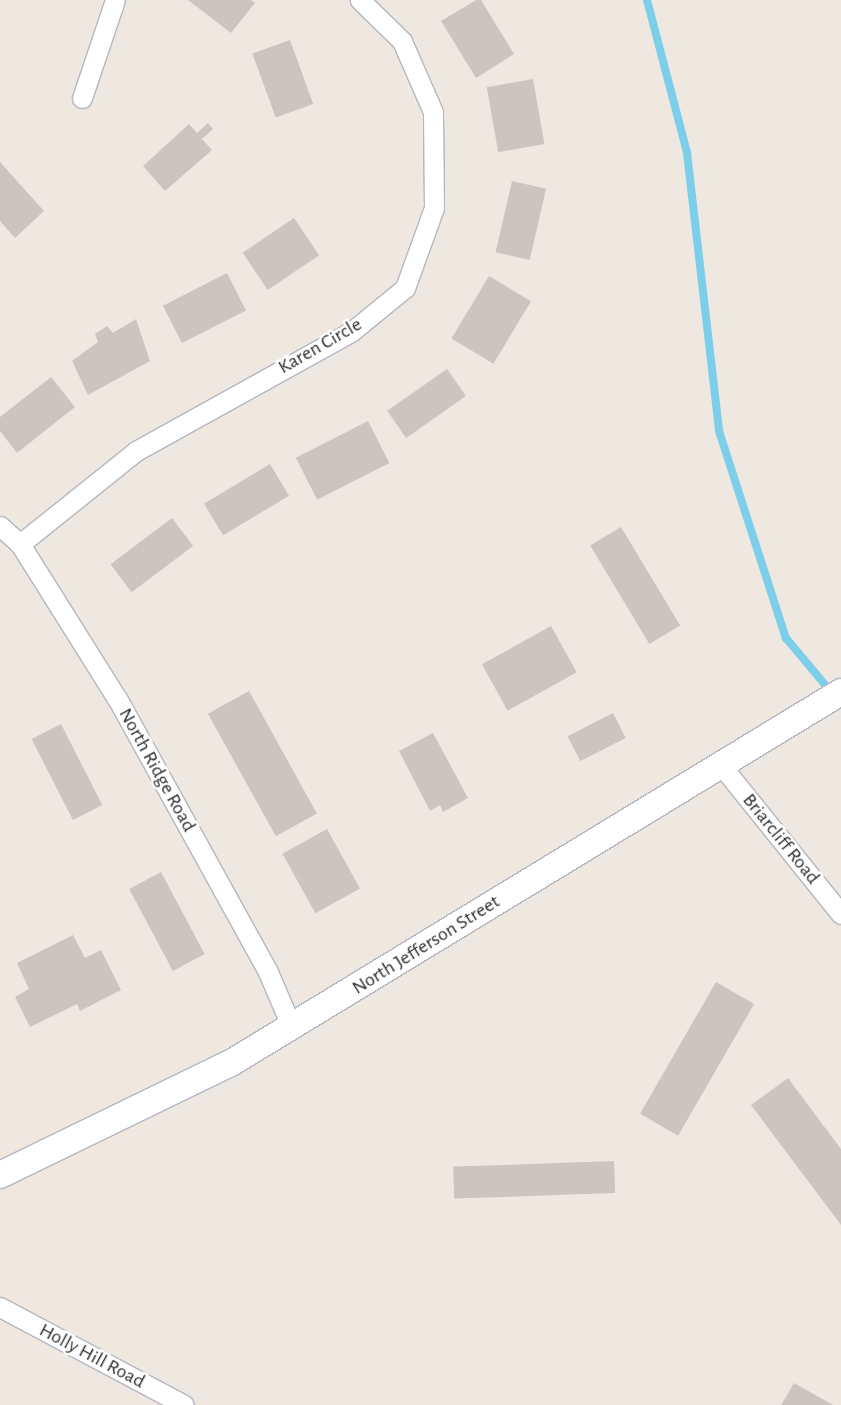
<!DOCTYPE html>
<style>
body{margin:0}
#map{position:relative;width:841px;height:1405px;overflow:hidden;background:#eee8e1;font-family:"Alegreya Sans",sans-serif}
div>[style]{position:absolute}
.stream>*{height:8px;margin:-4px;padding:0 4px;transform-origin:4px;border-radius:4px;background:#7ccee9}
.building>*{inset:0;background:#cac6bf;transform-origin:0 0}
.roads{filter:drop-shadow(1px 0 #b4b7c0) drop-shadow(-1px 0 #b4b7c0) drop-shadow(0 1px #b4b7c0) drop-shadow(0 -1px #b4b7c0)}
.minor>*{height:19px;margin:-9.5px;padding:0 9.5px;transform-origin:9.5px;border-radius:9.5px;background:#fff}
.secondary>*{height:26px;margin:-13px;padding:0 13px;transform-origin:13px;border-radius:13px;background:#fff}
span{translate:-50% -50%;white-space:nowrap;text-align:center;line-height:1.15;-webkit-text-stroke:5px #fff;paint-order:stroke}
.street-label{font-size:20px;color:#2e2e2e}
</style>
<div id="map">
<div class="stream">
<i style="left:647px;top:0;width:158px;rotate:75.3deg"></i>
<i style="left:687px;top:153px;width:280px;rotate:83.4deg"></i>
<i style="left:719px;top:431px;width:218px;rotate:72.1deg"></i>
<i style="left:786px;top:638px;width:72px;rotate:50.1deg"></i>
</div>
<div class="building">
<i style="clip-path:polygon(188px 0,251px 0,255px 3px,231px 33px)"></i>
<i style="clip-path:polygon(476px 0,481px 0,514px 54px,476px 78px,441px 21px)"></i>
<i style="left:290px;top:40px;width:68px;height:40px;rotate:70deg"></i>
<i style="left:533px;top:79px;width:66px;height:47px;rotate:80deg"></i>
<i style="clip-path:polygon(208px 123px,213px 129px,202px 139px,212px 150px,165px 191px,143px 166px,189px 124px,197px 133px)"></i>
<i style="clip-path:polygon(0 162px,44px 211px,15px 238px,0 221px)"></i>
<i style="left:512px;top:181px;width:35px;height:73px;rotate:13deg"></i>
<i style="left:294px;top:218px;width:45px;height:62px;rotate:56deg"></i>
<i style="left:227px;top:273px;width:42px;height:72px;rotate:63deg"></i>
<i style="left:489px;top:276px;width:49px;height:73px;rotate:31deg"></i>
<i style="clip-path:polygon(136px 319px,150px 361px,88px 395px,72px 361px,98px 342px,95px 334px,107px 326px,113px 333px)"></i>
<i style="left:447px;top:369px;width:33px;height:73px;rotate:55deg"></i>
<i style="clip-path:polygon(51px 377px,75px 407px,17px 453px,0 431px,0 417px)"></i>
<i style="left:368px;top:421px;width:47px;height:81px;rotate:63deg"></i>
<i style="left:270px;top:464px;width:37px;height:77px;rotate:59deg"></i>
<i style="left:172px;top:518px;width:35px;height:77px;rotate:53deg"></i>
<i style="left:621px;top:527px;width:115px;height:36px;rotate:59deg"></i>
<i style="left:551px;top:626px;width:53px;height:79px;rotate:61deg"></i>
<i style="left:249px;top:691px;width:140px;height:47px;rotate:61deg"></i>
<i style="left:613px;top:713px;width:28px;height:51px;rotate:63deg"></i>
<i style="left:61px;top:724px;width:91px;height:33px;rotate:63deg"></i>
<i style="clip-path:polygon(433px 733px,468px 798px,443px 812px,440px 805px,430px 811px,399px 751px)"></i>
<i style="left:327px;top:829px;width:68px;height:51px;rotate:61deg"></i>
<i style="left:161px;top:872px;width:93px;height:36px;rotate:62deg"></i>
<i style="clip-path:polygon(73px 935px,85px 958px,101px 950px,121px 990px,80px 1011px,77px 1004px,30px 1027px,15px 997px,29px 989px,17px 963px)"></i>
<i style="left:716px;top:982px;width:44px;height:152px;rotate:30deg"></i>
<i style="clip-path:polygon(788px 1078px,841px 1149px,841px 1225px,751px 1105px)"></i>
<i style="left:614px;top:1161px;width:32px;height:161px;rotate:88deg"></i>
<i style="clip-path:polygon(794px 1383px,833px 1405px,781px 1405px)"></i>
</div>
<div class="roads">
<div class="minor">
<i style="left:82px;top:98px;width:103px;rotate:-71.4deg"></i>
<i style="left:0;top:526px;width:27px;rotate:42deg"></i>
<i style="left:20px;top:544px;width:184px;rotate:57.9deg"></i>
<i style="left:118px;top:700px;width:311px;rotate:61.1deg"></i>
<i style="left:268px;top:972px;width:61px;rotate:66.8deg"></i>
<i style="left:20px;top:544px;width:149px;rotate:-38.7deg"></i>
<i style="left:136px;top:451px;width:246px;rotate:-29deg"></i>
<i style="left:351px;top:332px;width:70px;rotate:-39.2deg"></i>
<i style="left:405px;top:288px;width:85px;rotate:-70.1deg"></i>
<i style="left:434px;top:208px;width:96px;rotate:-90.6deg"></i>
<i style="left:433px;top:112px;width:77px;rotate:-113.6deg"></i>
<i style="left:402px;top:41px;width:59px;rotate:-135.7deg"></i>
<i style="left:721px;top:765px;width:191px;rotate:51.2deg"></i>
<i style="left:0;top:1307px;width:208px;rotate:28deg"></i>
</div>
<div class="secondary">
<i style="left:0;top:1175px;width:257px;rotate:-25.9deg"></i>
<i style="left:231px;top:1063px;width:714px;rotate:-31.31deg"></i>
</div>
</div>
<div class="street-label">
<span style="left:320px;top:346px;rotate:-30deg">Karen Circle</span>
<span style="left:157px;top:770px;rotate:61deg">North Ridge Road</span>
<span style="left:781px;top:839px;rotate:51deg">Briarcliff Road</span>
<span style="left:426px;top:945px;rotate:-32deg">North Jefferson Street</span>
<span style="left:92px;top:1356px;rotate:28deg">Holly Hill Road</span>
</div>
</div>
